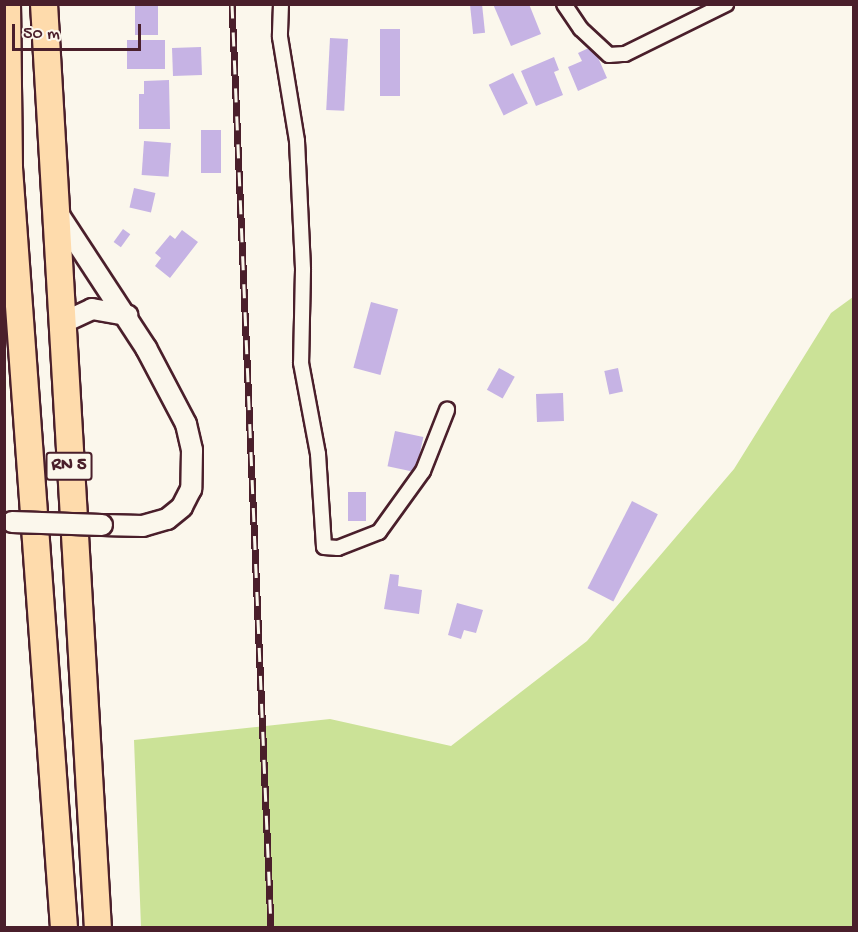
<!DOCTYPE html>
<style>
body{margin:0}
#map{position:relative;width:858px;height:932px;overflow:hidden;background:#fbf7ec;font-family:"Gochi Hand",sans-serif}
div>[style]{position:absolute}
.green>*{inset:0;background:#cbe297}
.building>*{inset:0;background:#c6b3e4;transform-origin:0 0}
.roads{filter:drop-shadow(2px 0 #4a1f2b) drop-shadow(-2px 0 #4a1f2b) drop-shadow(0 2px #4a1f2b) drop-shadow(0 -2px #4a1f2b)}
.street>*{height:14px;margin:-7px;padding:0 7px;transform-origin:7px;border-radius:7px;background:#fbf7ec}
.secondary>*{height:20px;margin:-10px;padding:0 10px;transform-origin:10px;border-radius:10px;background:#fbf7ec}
.highway>*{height:26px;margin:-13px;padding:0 13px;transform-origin:13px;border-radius:13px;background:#fedbac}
.rail>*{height:7px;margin-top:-3.5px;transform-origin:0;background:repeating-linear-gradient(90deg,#fbf7ec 0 14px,#4a1f2b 0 28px);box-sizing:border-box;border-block:2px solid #4a1f2b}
.bridges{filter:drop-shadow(2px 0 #4a1f2b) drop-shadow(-2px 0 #4a1f2b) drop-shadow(0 2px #4a1f2b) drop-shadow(0 -2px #4a1f2b)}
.secondary-bridge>*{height:20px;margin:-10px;padding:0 10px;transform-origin:10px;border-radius:10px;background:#fbf7ec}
span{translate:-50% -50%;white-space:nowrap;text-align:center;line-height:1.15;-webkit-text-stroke:6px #fbf7ec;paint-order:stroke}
.shield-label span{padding:2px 4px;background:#fbf7ec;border:2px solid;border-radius:4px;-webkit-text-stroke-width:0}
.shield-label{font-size:18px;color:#4a1f2b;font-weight:700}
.frame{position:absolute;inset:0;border:6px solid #4a1f2b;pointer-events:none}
.scale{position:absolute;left:12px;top:24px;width:129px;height:27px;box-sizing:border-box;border:3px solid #4a1f2b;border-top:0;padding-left:8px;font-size:18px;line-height:21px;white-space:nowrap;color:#4a1f2b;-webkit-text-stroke:4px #fbf7ec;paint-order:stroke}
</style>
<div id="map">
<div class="green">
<i style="clip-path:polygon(853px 297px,853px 927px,141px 927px,134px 740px,330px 719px,451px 746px,587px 641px,734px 469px,831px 313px)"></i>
</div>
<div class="building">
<i style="left:135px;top:4px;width:23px;height:31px"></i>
<i style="left:482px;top:4px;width:29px;height:12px;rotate:84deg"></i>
<i style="clip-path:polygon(493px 4px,529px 4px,541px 34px,511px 46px)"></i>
<i style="left:380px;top:29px;width:20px;height:67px"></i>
<i style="left:330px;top:38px;width:18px;height:72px;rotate:3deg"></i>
<i style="left:127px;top:40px;width:38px;height:29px"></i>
<i style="clip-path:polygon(593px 46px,607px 78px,578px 91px,568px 67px,582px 61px,578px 53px)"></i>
<i style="left:201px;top:47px;width:28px;height:29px;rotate:88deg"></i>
<i style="clip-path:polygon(554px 57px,559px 70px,554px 72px,563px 95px,536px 106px,521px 71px)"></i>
<i style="left:513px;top:73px;width:34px;height:27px;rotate:64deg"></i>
<i style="clip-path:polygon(169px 80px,170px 129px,139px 129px,139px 94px,144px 94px,144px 81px)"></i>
<i style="left:201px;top:130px;width:20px;height:43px"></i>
<i style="left:144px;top:141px;width:27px;height:34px;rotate:4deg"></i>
<i style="left:134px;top:188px;width:22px;height:20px;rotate:13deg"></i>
<i style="left:123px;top:229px;width:9px;height:16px;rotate:36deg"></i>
<i style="clip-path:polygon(182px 230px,198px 242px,170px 278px,155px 266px,161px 258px,155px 253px,170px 235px,175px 239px)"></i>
<i style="left:371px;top:302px;width:28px;height:68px;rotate:15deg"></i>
<i style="left:499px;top:368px;width:18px;height:25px;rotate:29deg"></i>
<i style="left:618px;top:368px;width:24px;height:14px;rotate:78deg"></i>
<i style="left:563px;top:393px;width:28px;height:27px;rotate:88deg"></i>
<i style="left:395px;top:431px;width:29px;height:36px;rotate:12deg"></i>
<i style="left:348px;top:492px;width:18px;height:29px"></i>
<i style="left:632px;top:501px;width:29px;height:98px;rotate:27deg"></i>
<i style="clip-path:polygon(390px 574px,399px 575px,398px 586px,422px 590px,419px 614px,384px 609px)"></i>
<i style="clip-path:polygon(457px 603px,483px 610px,476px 633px,464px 630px,461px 639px,448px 635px)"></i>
</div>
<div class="roads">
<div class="street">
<i style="left:281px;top:4px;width:33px;rotate:92deg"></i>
<i style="left:280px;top:37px;width:105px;rotate:80.7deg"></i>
<i style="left:297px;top:141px;width:129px;rotate:87.3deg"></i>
<i style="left:303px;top:270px;width:93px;rotate:91.2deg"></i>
<i style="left:301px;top:363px;width:93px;rotate:79.4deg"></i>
<i style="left:318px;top:454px;width:93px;rotate:86.3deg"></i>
<i style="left:324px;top:547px;width:14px;rotate:4deg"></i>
<i style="left:338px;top:548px;width:44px;rotate:-21.3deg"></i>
<i style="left:379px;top:532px;width:75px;rotate:-54.2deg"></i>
<i style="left:423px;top:471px;width:66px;rotate:-68.5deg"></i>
<i style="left:564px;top:4px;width:30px;rotate:56deg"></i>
<i style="left:581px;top:29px;width:38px;rotate:43deg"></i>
<i style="left:609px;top:55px;width:16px;rotate:-4deg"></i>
<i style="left:625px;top:54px;width:113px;rotate:-26.3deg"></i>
</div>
<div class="secondary">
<i style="left:57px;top:212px;width:163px;rotate:56.8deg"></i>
<i style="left:146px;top:348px;width:86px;rotate:62.2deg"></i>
<i style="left:186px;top:424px;width:27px;rotate:77deg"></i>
<i style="left:192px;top:450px;width:39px;rotate:91deg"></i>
<i style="left:191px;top:489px;width:20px;rotate:117deg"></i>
<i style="left:182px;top:507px;width:19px;rotate:141deg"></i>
<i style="left:167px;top:519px;width:25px;rotate:164deg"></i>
<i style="left:143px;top:526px;width:41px;rotate:-178.6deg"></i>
<i style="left:60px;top:324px;width:35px;rotate:-25deg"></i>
<i style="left:92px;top:309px;width:36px;rotate:10deg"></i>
</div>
<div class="highway">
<i style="left:7px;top:4px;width:164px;rotate:89.3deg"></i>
<i style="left:9px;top:168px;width:762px;rotate:85.86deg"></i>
<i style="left:44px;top:4px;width:926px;rotate:86.66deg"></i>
</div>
</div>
<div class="rail">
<i style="left:232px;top:4px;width:925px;rotate:87.58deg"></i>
</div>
<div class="bridges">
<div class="secondary-bridge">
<i style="left:12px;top:522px;width:90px;rotate:1.9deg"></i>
</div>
</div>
<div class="shield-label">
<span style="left:69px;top:466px">RN 5</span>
</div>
<div class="frame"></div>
<div class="scale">50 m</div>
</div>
